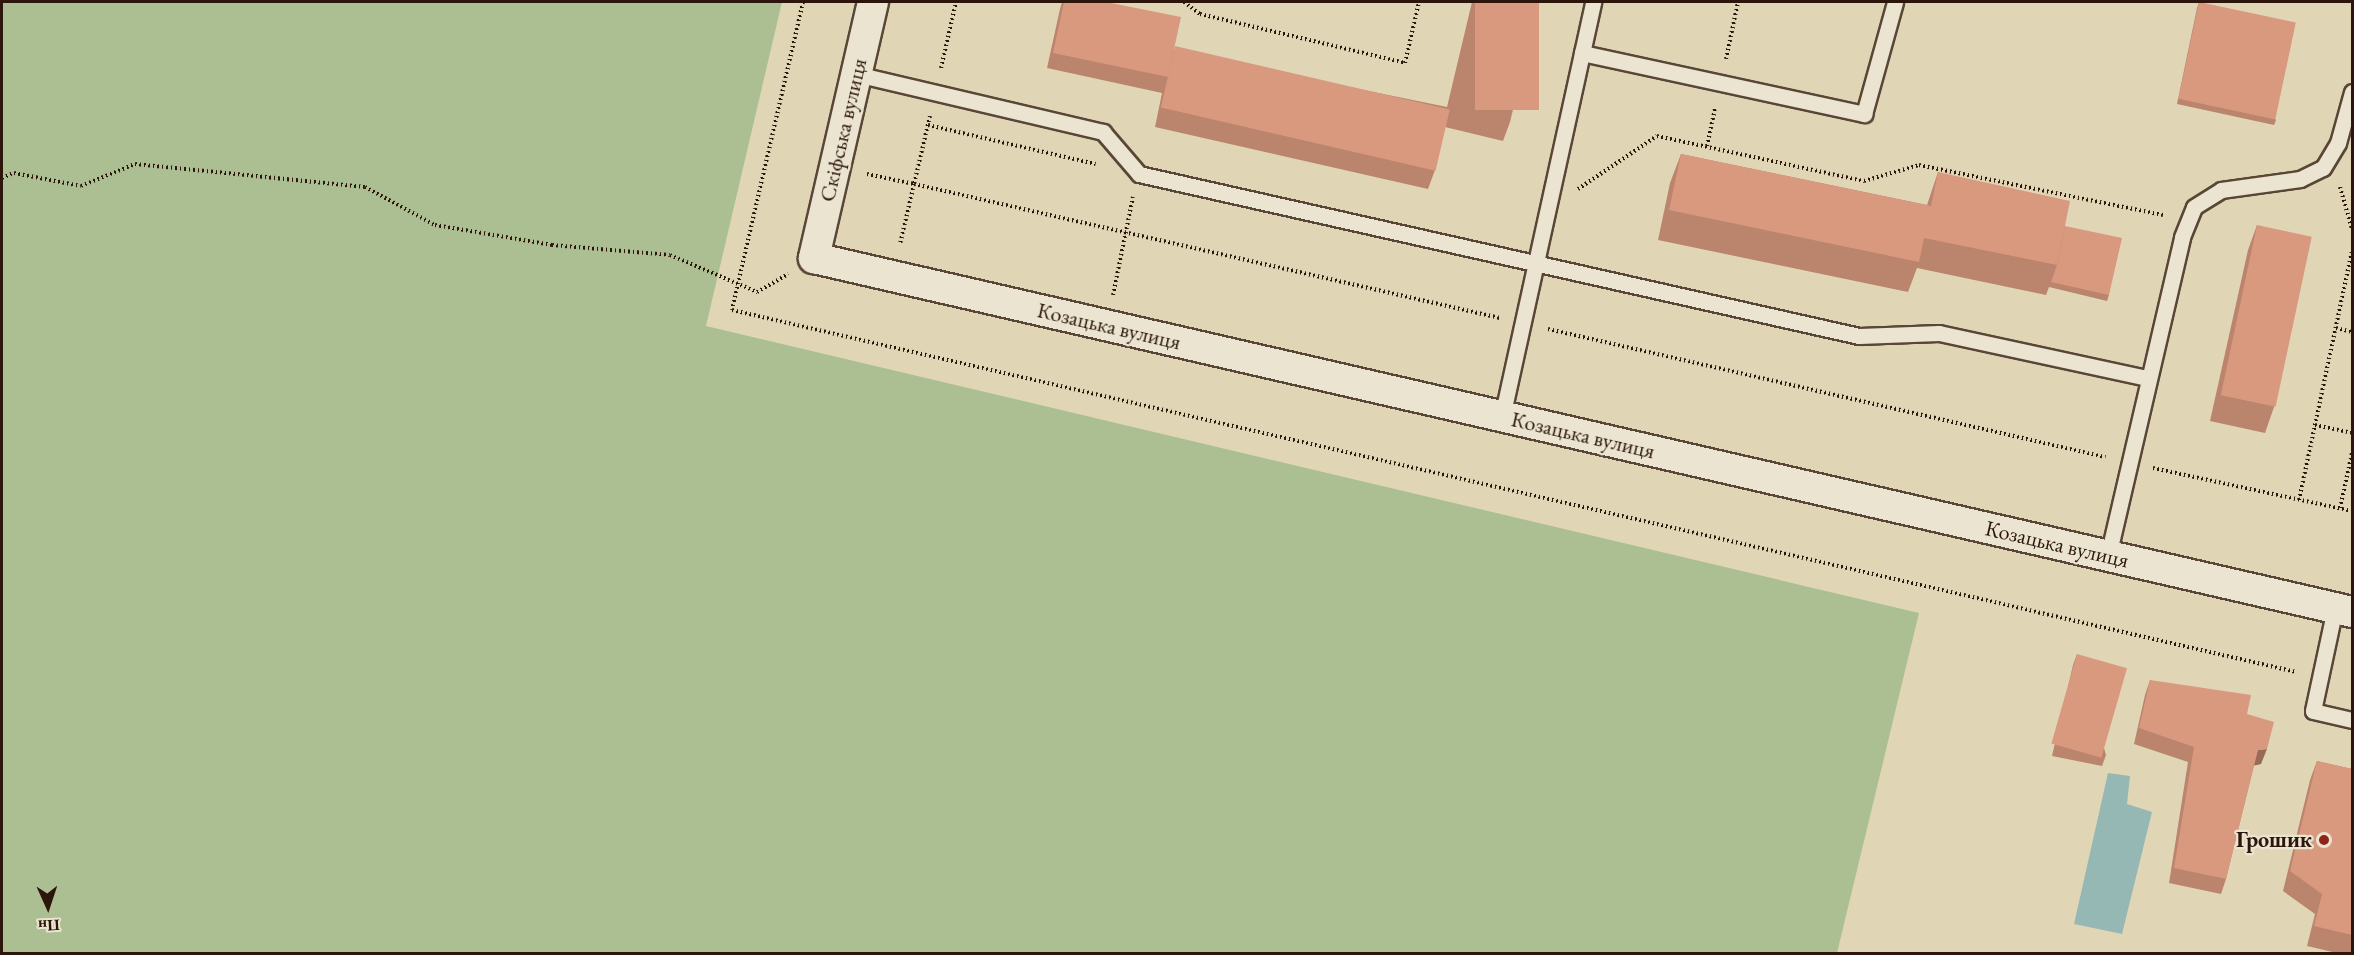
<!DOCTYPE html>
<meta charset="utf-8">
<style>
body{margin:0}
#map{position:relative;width:2354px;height:955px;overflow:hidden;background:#e0d6b6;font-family:"EB Garamond",serif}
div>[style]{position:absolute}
.green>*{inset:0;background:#acbf93}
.water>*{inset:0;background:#95b8b5}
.path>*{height:4px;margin-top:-2px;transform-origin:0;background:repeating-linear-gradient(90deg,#2c160c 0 1.5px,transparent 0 4.5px)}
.roads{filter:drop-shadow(2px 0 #594636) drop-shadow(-2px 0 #594636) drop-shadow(0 2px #594636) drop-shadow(0 -2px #594636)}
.service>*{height:15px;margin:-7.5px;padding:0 7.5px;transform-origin:7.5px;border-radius:7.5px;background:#ebe4d0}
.minor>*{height:30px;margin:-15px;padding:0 15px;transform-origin:15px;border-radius:15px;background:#ebe4d0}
.wall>*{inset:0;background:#bb846d}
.shaded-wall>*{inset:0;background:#986b59}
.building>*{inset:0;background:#d9997f;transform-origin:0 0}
.dots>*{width:16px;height:16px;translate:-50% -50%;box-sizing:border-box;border:3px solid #ebe4d0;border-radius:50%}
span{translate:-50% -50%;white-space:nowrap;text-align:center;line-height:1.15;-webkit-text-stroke:4.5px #ebe4d0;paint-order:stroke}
.street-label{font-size:22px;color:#2c160c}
.poi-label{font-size:22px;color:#2c160c;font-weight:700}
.right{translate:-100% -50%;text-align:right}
.frame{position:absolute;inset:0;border:3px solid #2c160c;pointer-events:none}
.north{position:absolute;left:18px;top:877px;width:60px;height:60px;-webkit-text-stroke:4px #ebe4d0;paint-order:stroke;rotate:177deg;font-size:16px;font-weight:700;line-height:24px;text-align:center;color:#2c160c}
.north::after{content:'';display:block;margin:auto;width:21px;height:27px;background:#2c160c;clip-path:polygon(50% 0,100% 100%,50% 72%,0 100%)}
</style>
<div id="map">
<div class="green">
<i style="clip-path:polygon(2px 2px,782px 2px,706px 326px,1919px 613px,1837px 953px,2px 953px)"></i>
</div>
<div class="water">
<i style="clip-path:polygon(2108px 773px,2130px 776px,2127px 804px,2152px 812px,2122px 934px,2074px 924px)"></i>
</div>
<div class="path">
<i style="left:803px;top:2px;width:316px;rotate:103deg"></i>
<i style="left:732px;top:310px;width:1605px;rotate:13.03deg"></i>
<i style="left:1184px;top:2px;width:20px;rotate:37deg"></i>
<i style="left:1200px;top:14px;width:211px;rotate:13.4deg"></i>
<i style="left:1405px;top:63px;width:63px;rotate:-77.1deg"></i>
<i style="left:1726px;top:59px;width:58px;rotate:-78.1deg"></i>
<i style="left:941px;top:68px;width:68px;rotate:-77.2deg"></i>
<i style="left:930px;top:116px;width:70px;rotate:103.2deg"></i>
<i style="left:914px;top:184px;width:601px;rotate:12.88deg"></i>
<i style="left:928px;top:125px;width:172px;rotate:13.1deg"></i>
<i style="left:1707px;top:146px;width:39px;rotate:-78deg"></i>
<i style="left:867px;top:174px;width:48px;rotate:12deg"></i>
<i style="left:914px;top:184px;width:62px;rotate:103.1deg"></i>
<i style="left:2px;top:178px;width:13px;rotate:-23deg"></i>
<i style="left:14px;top:173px;width:68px;rotate:11deg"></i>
<i style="left:81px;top:186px;width:58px;rotate:-22.2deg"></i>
<i style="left:135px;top:164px;width:231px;rotate:5.7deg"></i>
<i style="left:365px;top:187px;width:80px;rotate:28.5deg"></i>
<i style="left:435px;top:225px;width:119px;rotate:9.7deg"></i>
<i style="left:552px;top:245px;width:118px;rotate:4.8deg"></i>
<i style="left:670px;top:255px;width:95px;rotate:23deg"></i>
<i style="left:757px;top:292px;width:36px;rotate:-30deg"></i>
<i style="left:2340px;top:187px;width:44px;rotate:74.1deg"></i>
<i style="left:1578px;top:189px;width:95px;rotate:-33.9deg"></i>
<i style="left:1657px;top:136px;width:212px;rotate:12.3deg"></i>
<i style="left:1864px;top:181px;width:57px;rotate:-16.2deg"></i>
<i style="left:1919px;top:165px;width:249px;rotate:11.6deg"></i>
<i style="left:1113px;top:295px;width:100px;rotate:-78.5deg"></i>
<i style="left:2336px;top:328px;width:16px;rotate:14deg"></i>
<i style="left:1548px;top:329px;width:572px;rotate:12.94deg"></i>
<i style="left:2315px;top:425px;width:38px;rotate:12deg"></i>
<i style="left:2153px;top:468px;width:204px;rotate:12.2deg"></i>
<i style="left:2299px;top:500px;width:256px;rotate:-78deg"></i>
<i style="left:2340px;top:508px;width:56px;rotate:-77.7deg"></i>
</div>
<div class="roads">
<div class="service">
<i style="left:1582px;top:53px;width:289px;rotate:12.2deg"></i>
<i style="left:1864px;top:114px;width:116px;rotate:-74.5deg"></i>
<i style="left:856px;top:74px;width:254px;rotate:13.2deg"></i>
<i style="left:1103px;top:132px;width:55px;rotate:49.4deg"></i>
<i style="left:1139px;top:174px;width:738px;rotate:12.68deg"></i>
<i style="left:1859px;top:336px;width:80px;rotate:-2.1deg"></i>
<i style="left:1939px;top:333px;width:214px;rotate:12.2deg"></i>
<i style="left:1502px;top:417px;width:425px;rotate:-77.6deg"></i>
<i style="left:2108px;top:556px;width:327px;rotate:-76.9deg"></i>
<i style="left:2182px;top:237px;width:32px;rotate:-68deg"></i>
<i style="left:2194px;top:207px;width:32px;rotate:-32deg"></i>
<i style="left:2221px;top:190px;width:80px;rotate:-7.9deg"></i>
<i style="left:2300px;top:179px;width:25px;rotate:-26deg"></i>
<i style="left:2323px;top:168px;width:29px;rotate:-59deg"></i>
<i style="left:2338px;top:143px;width:53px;rotate:-74.6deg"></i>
<i style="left:2335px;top:608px;width:105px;rotate:102.1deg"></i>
<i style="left:2313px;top:711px;width:40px;rotate:13deg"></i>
</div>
<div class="minor">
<i style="left:873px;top:2px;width:263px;rotate:103deg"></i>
<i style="left:814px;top:258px;width:1578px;rotate:12.96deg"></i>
</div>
</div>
<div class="wall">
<i style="clip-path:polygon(1062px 2px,1106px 2px,1174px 51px,1447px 107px,1472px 2px,1539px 2px,1510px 122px,1503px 141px,1445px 127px,1435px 170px,1428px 189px,1155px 127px,1162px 93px,1047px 68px,1060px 9px)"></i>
<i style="clip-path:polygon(2199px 2px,2276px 120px,2274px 125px,2177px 104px,2197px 8px)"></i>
<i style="clip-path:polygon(1681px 154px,1927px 205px,1938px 172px,2065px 226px,2109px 295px,2107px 301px,2049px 287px,2046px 295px,1917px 268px,1908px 292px,1658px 240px,1670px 183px)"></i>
<i style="clip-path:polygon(2257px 225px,2274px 407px,2265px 433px,2210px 421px,2248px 250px)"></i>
<i style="clip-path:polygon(2077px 654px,2106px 755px,2102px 766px,2052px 756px,2073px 665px)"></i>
<i style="clip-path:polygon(2150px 680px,2247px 714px,2261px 764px,2254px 765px,2226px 879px,2221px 894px,2169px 883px,2188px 762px,2134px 744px,2145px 695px)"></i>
<i style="clip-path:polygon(2317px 761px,2352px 769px,2352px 954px,2341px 954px,2307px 946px,2315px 914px,2283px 891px,2310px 780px)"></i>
</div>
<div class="shaded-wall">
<i style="clip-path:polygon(2267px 749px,2261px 764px,2252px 766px,2258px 750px)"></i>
</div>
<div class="building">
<i style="clip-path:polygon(1064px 2px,1106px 2px,1181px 17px,1168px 77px,1053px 53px)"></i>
<i style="left:1475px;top:2px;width:64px;height:108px"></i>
<i style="left:2199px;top:2px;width:99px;height:99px;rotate:12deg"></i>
<i style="left:1175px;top:46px;width:282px;height:63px;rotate:13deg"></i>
<i style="clip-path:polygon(1681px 154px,1931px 206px,1938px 172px,2070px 201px,2057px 265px,1924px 238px,1919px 262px,1669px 210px)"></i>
<i style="left:2257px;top:225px;width:56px;height:174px;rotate:12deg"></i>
<i style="clip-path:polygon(2065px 226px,2122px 238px,2109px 295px,2051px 282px,2057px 265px)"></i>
<i style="left:2077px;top:654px;width:52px;height:93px;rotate:16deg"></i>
<i style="clip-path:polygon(2150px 680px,2251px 695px,2247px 714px,2274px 722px,2267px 749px,2258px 750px,2226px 879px,2174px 868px,2194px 747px,2139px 728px)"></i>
<i style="clip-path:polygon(2317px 761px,2352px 769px,2352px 935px,2314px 926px,2322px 894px,2290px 871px)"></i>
</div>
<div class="dots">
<i style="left:2324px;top:840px;background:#8f2418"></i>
</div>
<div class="street-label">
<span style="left:843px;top:130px;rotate:-77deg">Скіфська вулиця</span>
<span style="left:1109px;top:326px;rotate:13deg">Козацька вулиця</span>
<span style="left:1583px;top:435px;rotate:13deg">Козацька вулиця</span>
<span style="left:2057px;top:544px;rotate:13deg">Козацька вулиця</span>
</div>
<div class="poi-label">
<span class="right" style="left:2312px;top:840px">Грошик</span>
</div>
<div class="frame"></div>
<div class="north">Пн</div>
</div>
